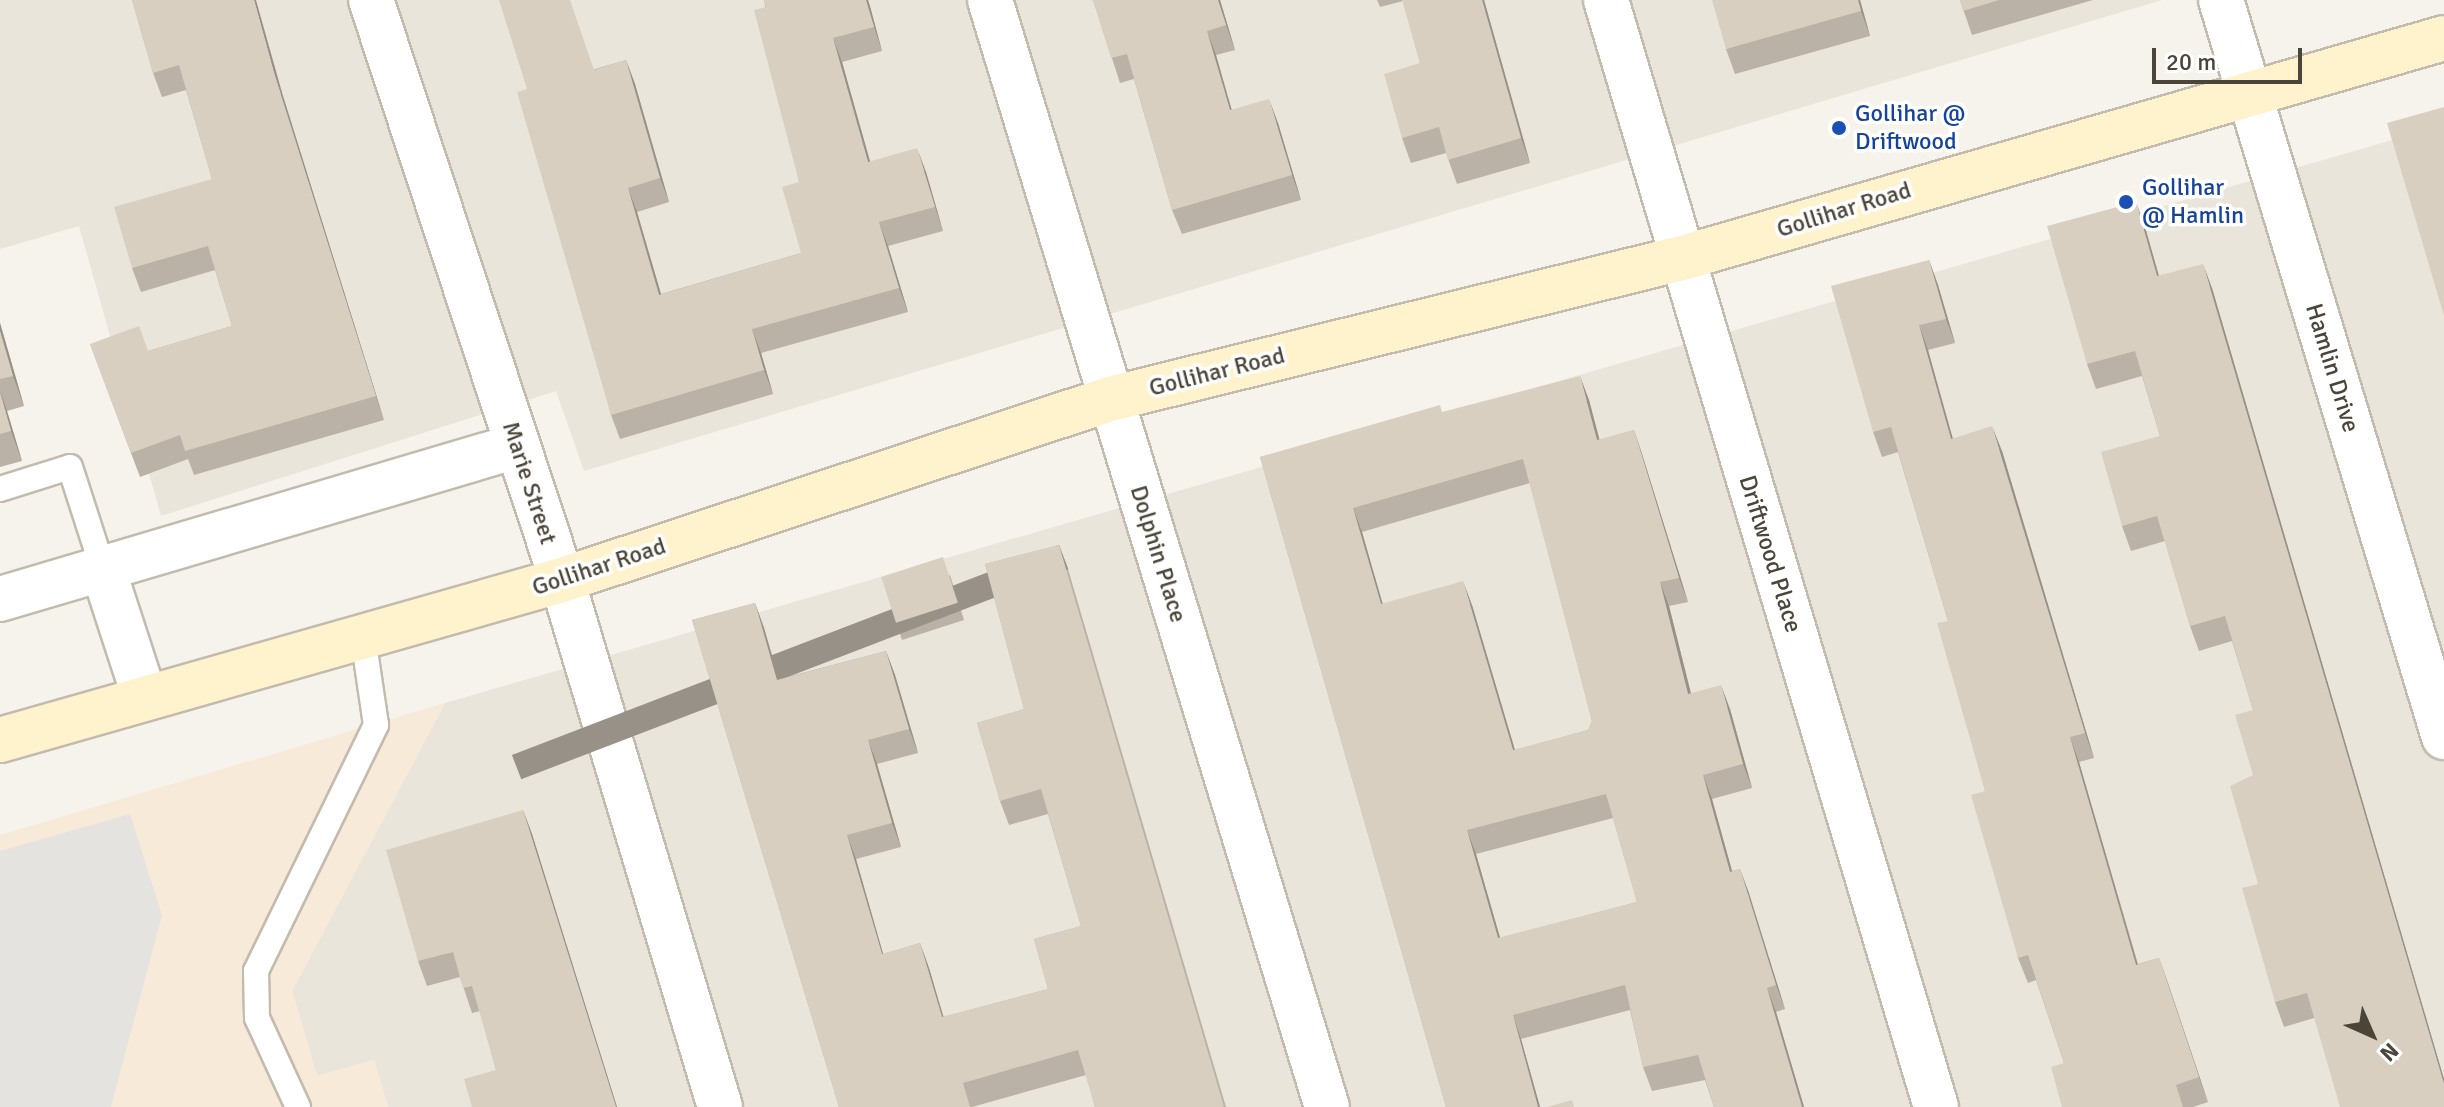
<!DOCTYPE html>
<style>
body{margin:0}
#map{position:relative;width:2444px;height:1107px;overflow:hidden;background:#f6f3ec;font-family:Signika,sans-serif}
div>[style]{position:absolute}
.residential>*{inset:0;background:#eae5da}
.commercial>*{inset:0;background:#f7ead8}
.parking>*{inset:0;background:#e5e3e0}
.roads{filter:drop-shadow(2px 0 #c2bbae) drop-shadow(-2px 0 #c2bbae) drop-shadow(0 2px #c2bbae) drop-shadow(0 -2px #c2bbae)}
.service>*{height:24px;margin:-12px;padding:0 12px;transform-origin:12px;border-radius:12px;background:#fff}
.minor>*{height:44px;margin:-22px;padding:0 22px;transform-origin:22px;border-radius:22px;background:#fff}
.secondary>*{height:44px;margin:-22px;padding:0 22px;transform-origin:22px;border-radius:22px;background:#fff3cd}
.wall>*{inset:0;background:#bab2a6}
.shaded-wall>*{inset:0;background:#979187;transform-origin:0 0}
.building>*{inset:0;background:#d8cfc1;transform-origin:0 0}
.dots>*{width:22px;height:22px;translate:-50% -50%;box-sizing:border-box;border:4px solid #fff;border-radius:50%}
span{translate:-50% -50%;white-space:nowrap;text-align:center;line-height:1.15;-webkit-text-stroke:7px #fff;paint-order:stroke}
.transit-label{font-size:24px;color:#164399}
.left{translate:0 -50%;text-align:left}
.street-label{font-size:24px;color:#4b4439}
.north{position:absolute;left:2332px;top:995px;width:80px;height:80px;-webkit-text-stroke:6px #fff;paint-order:stroke;rotate:135deg;font-size:22px;font-weight:700;line-height:32px;text-align:center;color:#4b4439}
.north::after{content:'';display:block;margin:auto;width:28px;height:36px;background:#4b4439;clip-path:polygon(50% 0,100% 100%,50% 72%,0 100%)}
.scale{position:absolute;left:2152px;top:48px;width:150px;height:36px;box-sizing:border-box;border:4px solid #4b4439;border-top:0;padding-left:10px;font-size:24px;line-height:28px;white-space:nowrap;color:#4b4439;-webkit-text-stroke:6px #fff;paint-order:stroke}
</style>
<div id="map">
<div class="residential">
<i style="clip-path:polygon(0 0,2162px 0,584px 471px,556px 391px,161px 516px,79px 226px,0 249px)"></i>
<i style="clip-path:polygon(2444px 125px,2444px 1107px,388px 1107px,374px 1060px,317px 1076px,292px 991px,445px 703px)"></i>
</div>
<div class="commercial">
<i style="clip-path:polygon(445px 703px,292px 991px,317px 1076px,374px 1060px,388px 1107px,0 1107px,0 835px)"></i>
</div>
<div class="parking">
<i style="clip-path:polygon(130px 814px,162px 915px,111px 1107px,0 1107px,0 851px)"></i>
</div>
<div class="roads">
<div class="service">
<i style="left:0;top:489px;width:73px;rotate:-17.4deg"></i>
<i style="left:70px;top:467px;width:107px;rotate:72.1deg"></i>
<i style="left:298px;top:1107px;width:98px;rotate:-114.7deg"></i>
<i style="left:257px;top:1018px;width:47px;rotate:-91.2deg"></i>
<i style="left:256px;top:971px;width:274px;rotate:-64deg"></i>
<i style="left:376px;top:725px;width:89px;rotate:-98.4deg"></i>
</div>
<div class="minor">
<i style="left:371px;top:0;width:611px;rotate:71.77deg"></i>
<i style="left:562px;top:580px;width:550px;rotate:73.31deg"></i>
<i style="left:990px;top:0;width:1157px;rotate:73.07deg"></i>
<i style="left:1606px;top:0;width:1155px;rotate:73.4deg"></i>
<i style="left:2221px;top:0;width:770px;rotate:73.17deg"></i>
<i style="left:103px;top:569px;width:136px;rotate:72deg"></i>
<i style="left:0;top:599px;width:539px;rotate:-16.49deg"></i>
</div>
<div class="secondary">
<i style="left:0;top:740px;width:584px;rotate:-15.89deg"></i>
<i style="left:562px;top:580px;width:577px;rotate:-18.28deg"></i>
<i style="left:1110px;top:399px;width:589px;rotate:-13.85deg"></i>
<i style="left:1682px;top:258px;width:793px;rotate:-16.1deg"></i>
</div>
</div>
<div class="wall">
<i style="clip-path:polygon(132px 0,283px 96px,384px 420px,194px 475px,188px 459px,140px 477px,90px 344px,148px 351px,232px 326px,215px 270px,141px 292px,132px 268px,212px 179px,186px 90px,162px 97px,153px 73px)"></i>
<i style="clip-path:polygon(764px 0,868px 0,882px 51px,842px 62px,870px 162px,926px 172px,943px 231px,888px 246px,908px 312px,761px 353px,773px 394px,620px 439px,611px 415px,527px 89px,626px 60px,635px 84px,669px 202px,637px 212px,661px 294px,801px 253px,799px 182px)"></i>
<i style="clip-path:polygon(1093px 0,1220px 0,1235px 50px,1216px 55px,1231px 110px,1278px 123px,1301px 200px,1182px 234px,1172px 210px,1134px 79px,1120px 83px)"></i>
<i style="clip-path:polygon(1377px 0,1484px 0,1530px 163px,1457px 184px,1446px 153px,1411px 163px,1402px 138px,1420px 63px,1403px 1px,1380px 7px)"></i>
<i style="clip-path:polygon(1860px 0,1870px 36px,1735px 74px,1726px 49px)"></i>
<i style="clip-path:polygon(1960px 0,2093px 0,1972px 35px)"></i>
<i style="clip-path:polygon(2145px 227px,2159px 276px,2212px 288px,2444px 1079px,2444px 1107px,2314px 1018px,2284px 1027px,2275px 1002px,2258px 884px,2253px 775px,2253px 710px,2232px 641px,2199px 651px,2190px 626px,2165px 541px,2131px 551px,2122px 526px,2160px 436px,2142px 376px,2096px 389px,2087px 364px)"></i>
<i style="clip-path:polygon(1929px 260px,1938px 285px,1955px 343px,1928px 350px,1952px 438px,2002px 451px,2094px 758px,2079px 762px,2138px 964px,2159px 958px,2208px 1102px,2193px 1107px,2062px 1107px,2064px 1063px,2036px 980px,2028px 983px,2018px 958px,1985px 791px,1948px 621px,1898px 452px,1882px 457px,1873px 432px)"></i>
<i style="clip-path:polygon(0 323px,24px 406px,7px 411px,22px 461px,0 467px)"></i>
<i style="clip-path:polygon(evenodd,1589px 400px,1599px 440px,1634px 430px,1642px 454px,1688px 602px,1669px 606px,1691px 693px,1730px 709px,1752px 788px,1712px 799px,1732px 871px,1740px 869px,1785px 1009px,1776px 1012px,1804px 1107px,1714px 1107px,1705px 1080px,1652px 1091px,1643px 1067px,1630px 1010px,1521px 1039px,1540px 1107px,1446px 1107px,1260px 457px,1443px 412px,1589px 400px,1530px 483px,1592px 721px,1588px 730px,1515px 750px,1472px 605px,1382px 604px,1362px 532px,1530px 483px,1589px 400px,1613px 818px,1637px 902px,1500px 938px,1476px 854px,1613px 818px)"></i>
<i style="clip-path:polygon(1059px 545px,1068px 569px,1226px 1107px,1095px 1107px,1086px 1075px,972px 1107px,839px 1107px,692px 620px,755px 603px,764px 628px,779px 679px,886px 651px,895px 675px,918px 753px,877px 764px,901px 847px,856px 859px,883px 954px,920px 943px,929px 968px,943px 1017px,1048px 989px,1034px 939px,1081px 926px,1048px 814px,1009px 825px,1000px 801px,977px 723px,1024px 709px,985px 564px)"></i>
<i style="clip-path:polygon(950px 575px,964px 620px,902px 640px,896px 622px)"></i>
<i style="clip-path:polygon(523px 810px,532px 834px,617px 1107px,472px 1107px,496px 1070px,480px 1011px,472px 1013px,460px 977px,427px 986px,418px 961px)"></i>
</div>
<div class="shaded-wall">
<i style="clip-path:polygon(254px 0,256px 0,283px 96px,384px 420px,376px 396px,274px 73px)"></i>
<i style="clip-path:polygon(866px 0,868px 0,870px 6px,882px 51px,874px 27px)"></i>
<i style="clip-path:polygon(1218px 0,1220px 0,1235px 50px,1226px 25px)"></i>
<i style="clip-path:polygon(1482px 0,1484px 0,1530px 163px,1521px 138px)"></i>
<i style="clip-path:polygon(1858px 0,1860px 0,1870px 36px,1861px 11px)"></i>
<i style="clip-path:polygon(1207px 31px,1216px 55px,1239px 135px,1230px 110px)"></i>
<i style="clip-path:polygon(833px 38px,842px 62px,877px 186px,868px 162px)"></i>
<i style="clip-path:polygon(626px 60px,635px 84px,669px 202px,660px 178px)"></i>
<i style="clip-path:polygon(1269px 99px,1278px 123px,1301px 200px,1292px 175px)"></i>
<i style="clip-path:polygon(917px 148px,926px 172px,943px 231px,935px 207px)"></i>
<i style="clip-path:polygon(628px 188px,637px 212px,668px 318px,659px 295px)"></i>
<i style="clip-path:polygon(2136px 202px,2145px 227px,2166px 301px,2157px 276px)"></i>
<i style="clip-path:polygon(879px 222px,888px 246px,908px 312px,899px 288px)"></i>
<i style="clip-path:polygon(1929px 260px,1938px 285px,1955px 343px,1946px 319px)"></i>
<i style="clip-path:polygon(2203px 264px,2212px 288px,2444px 1079px,2444px 1084px)"></i>
<i style="clip-path:polygon(0 323px,24px 406px,13px 376px,0 331px)"></i>
<i style="clip-path:polygon(1919px 325px,1928px 350px,1960px 464px,1951px 439px)"></i>
<i style="clip-path:polygon(752px 329px,761px 353px,773px 394px,764px 370px)"></i>
<i style="clip-path:polygon(1580px 376px,1589px 400px,1606px 464px,1597px 440px)"></i>
<i style="clip-path:polygon(0 390px,7px 411px,22px 461px,11px 431px)"></i>
<i style="clip-path:polygon(1992px 426px,2002px 451px,2094px 758px,2085px 733px)"></i>
<i style="clip-path:polygon(1634px 430px,1642px 454px,1688px 602px,1679px 578px)"></i>
<i style="clip-path:polygon(1353px 508px,1362px 532px,1390px 629px,1381px 604px)"></i>
<i style="left:1059px;top:545px;width:26px;height:586px;rotate:69deg"></i>
<i style="clip-path:polygon(1463px 581px,1472px 605px,1522px 774px,1513px 750px)"></i>
<i style="clip-path:polygon(1660px 582px,1669px 606px,1697px 718px,1688px 694px)"></i>
<i style="clip-path:polygon(755px 603px,764px 628px,786px 704px,777px 680px)"></i>
<i style="clip-path:polygon(886px 651px,895px 675px,918px 753px,909px 729px)"></i>
<i style="clip-path:polygon(1721px 685px,1730px 709px,1752px 788px,1743px 764px)"></i>
<i style="clip-path:polygon(2070px 737px,2079px 762px,2145px 990px,2136px 965px)"></i>
<i style="clip-path:polygon(868px 740px,877px 764px,901px 847px,892px 823px)"></i>
<i style="clip-path:polygon(1703px 775px,1712px 799px,1739px 896px,1730px 872px)"></i>
<i style="clip-path:polygon(523px 810px,532px 834px,617px 1107px,616px 1107px)"></i>
<i style="clip-path:polygon(1467px 830px,1476px 854px,1507px 962px,1498px 938px)"></i>
<i style="clip-path:polygon(847px 835px,856px 859px,890px 978px,882px 954px)"></i>
<i style="clip-path:polygon(1740px 869px,1749px 893px,1785px 1009px,1776px 985px)"></i>
<i style="clip-path:polygon(920px 943px,929px 968px,951px 1042px,942px 1017px)"></i>
<i style="clip-path:polygon(2159px 958px,2168px 983px,2208px 1102px,2199px 1077px)"></i>
<i style="clip-path:polygon(1767px 988px,1776px 1012px,1804px 1107px,1802px 1107px)"></i>
<i style="clip-path:polygon(1513px 1015px,1521px 1039px,1540px 1107px,1538px 1107px)"></i>
</div>
<div class="building">
<i style="clip-path:polygon(132px 0,254px 0,274px 73px,376px 396px,185px 451px,180px 435px,131px 453px,90px 344px,139px 326px,148px 351px,232px 326px,208px 246px,132px 268px,114px 207px,212px 179px,179px 65px,153px 73px)"></i>
<i style="clip-path:polygon(499px 0,570px 0,594px 70px,626px 60px,660px 178px,628px 188px,659px 295px,801px 253px,782px 187px,799px 182px,754px 10px,766px 7px,764px 0,866px 0,874px 27px,833px 38px,868px 162px,917px 148px,935px 207px,879px 222px,899px 288px,752px 329px,764px 370px,611px 415px,517px 92px,527px 89px)"></i>
<i style="clip-path:polygon(1093px 0,1218px 0,1226px 25px,1207px 31px,1230px 110px,1269px 99px,1292px 175px,1172px 210px,1127px 54px,1111px 58px)"></i>
<i style="clip-path:polygon(1402px 0,1482px 0,1521px 138px,1448px 160px,1439px 127px,1402px 138px,1384px 74px,1420px 63px)"></i>
<i style="clip-path:polygon(1712px 0,1858px 0,1861px 11px,1726px 49px)"></i>
<i style="clip-path:polygon(1960px 0,1999px 0,1963px 11px)"></i>
<i style="clip-path:polygon(2444px 107px,2444px 316px,2387px 123px)"></i>
<i style="clip-path:polygon(2136px 202px,2157px 276px,2203px 264px,2444px 1084px,2444px 1107px,2340px 1107px,2307px 993px,2275px 1002px,2242px 888px,2258px 884px,2230px 786px,2253px 775px,2235px 715px,2253px 710px,2225px 616px,2190px 626px,2157px 516px,2122px 526px,2101px 452px,2160px 436px,2135px 351px,2087px 364px,2047px 226px)"></i>
<i style="clip-path:polygon(1929px 260px,1946px 319px,1919px 325px,1951px 439px,1992px 426px,2085px 733px,2070px 737px,2136px 965px,2159px 958px,2199px 1077px,2176px 1085px,2183px 1107px,2062px 1107px,2051px 1067px,2064px 1063px,2028px 955px,2018px 958px,1971px 795px,1985px 791px,1937px 623px,1948px 621px,1891px 427px,1873px 432px,1831px 286px)"></i>
<i style="clip-path:polygon(0 331px,13px 376px,0 379px)"></i>
<i style="clip-path:polygon(evenodd,1580px 376px,1597px 440px,1634px 430px,1679px 578px,1660px 582px,1688px 694px,1721px 685px,1743px 764px,1703px 775px,1730px 872px,1740px 869px,1776px 985px,1767px 988px,1802px 1107px,1714px 1107px,1698px 1055px,1643px 1067px,1625px 985px,1513px 1015px,1538px 1107px,1446px 1107px,1260px 457px,1440px 405px,1442px 412px,1580px 376px,1523px 459px,1592px 721px,1588px 730px,1513px 750px,1463px 581px,1381px 604px,1353px 508px,1523px 459px,1580px 376px,1606px 794px,1637px 902px,1498px 938px,1467px 830px,1606px 794px)"></i>
<i style="clip-path:polygon(0 393px,11px 431px,0 434px)"></i>
<i style="clip-path:polygon(1059px 545px,1224px 1107px,1095px 1107px,1078px 1050px,963px 1083px,970px 1107px,839px 1107px,692px 620px,755px 603px,777px 680px,886px 651px,909px 729px,868px 740px,892px 823px,847px 835px,882px 954px,920px 943px,942px 1017px,1048px 989px,1034px 939px,1081px 926px,1041px 789px,1000px 801px,977px 723px,1024px 709px,985px 564px)"></i>
<i style="left:943px;top:557px;width:48px;height:65px;rotate:72deg"></i>
<i style="clip-path:polygon(523px 810px,616px 1107px,472px 1107px,464px 1079px,496px 1070px,472px 986px,463px 988px,453px 952px,418px 961px,386px 850px)"></i>
<i style="clip-path:polygon(1572px 1100px,1574px 1107px,1547px 1107px)"></i>
</div>
<div class="dots">
<i style="left:1839px;top:128px;background:#1a4fb4"></i>
<i style="left:2126px;top:202px;background:#1a4fb4"></i>
</div>
<div class="transit-label">
<span class="left" style="left:1855px;top:128px">Gollihar @<br>Driftwood</span>
<span class="left" style="left:2142px;top:202px">Gollihar<br>@ Hamlin</span>
</div>
<div class="street-label">
<span style="left:1844px;top:210px;rotate:-17deg">Gollihar Road</span>
<span style="left:2332px;top:368px;rotate:73deg">Hamlin Drive</span>
<span style="left:1217px;top:372px;rotate:-14deg">Gollihar Road</span>
<span style="left:529px;top:483px;rotate:72deg">Marie Street</span>
<span style="left:1158px;top:554px;rotate:73deg">Dolphin Place</span>
<span style="left:1770px;top:554px;rotate:73deg">Driftwood Place</span>
<span style="left:599px;top:567px;rotate:-18deg">Gollihar Road</span>
</div>
<div class="north">N</div>
<div class="scale">20 m</div>
</div>
